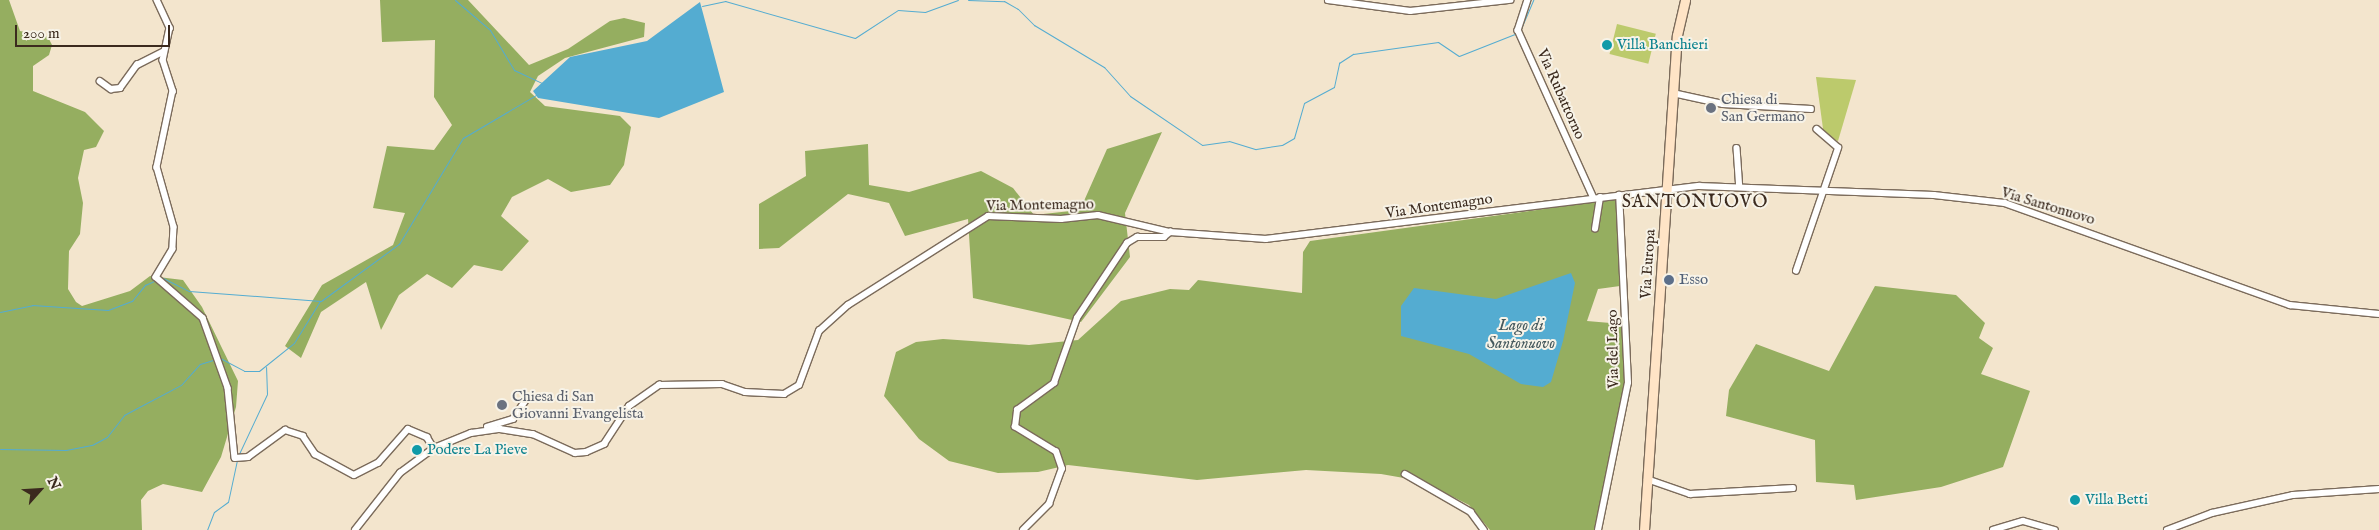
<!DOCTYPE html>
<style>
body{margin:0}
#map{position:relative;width:2379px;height:530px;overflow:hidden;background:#f3e5cd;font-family:"IM FELL English",serif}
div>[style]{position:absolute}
.green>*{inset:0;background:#bcca6c;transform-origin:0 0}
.forest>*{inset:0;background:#95ae60}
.water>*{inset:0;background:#54acd1}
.stream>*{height:1px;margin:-0.5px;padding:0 0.5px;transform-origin:0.5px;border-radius:0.5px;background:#54acd1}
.roads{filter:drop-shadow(1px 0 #7b6b5b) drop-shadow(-1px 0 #7b6b5b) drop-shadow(0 1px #7b6b5b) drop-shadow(0 -1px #7b6b5b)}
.minor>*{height:5.5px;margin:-2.75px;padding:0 2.75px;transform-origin:2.75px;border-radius:2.75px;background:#fff}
.secondary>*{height:9px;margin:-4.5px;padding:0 4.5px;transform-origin:4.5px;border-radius:4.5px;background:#ffe4c6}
.dots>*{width:14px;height:14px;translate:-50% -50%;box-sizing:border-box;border:2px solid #f7f3e8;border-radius:50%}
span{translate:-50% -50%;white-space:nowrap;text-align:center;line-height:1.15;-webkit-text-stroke:4px #f7f3e8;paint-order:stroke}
.culture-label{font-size:15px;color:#0d838f}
.left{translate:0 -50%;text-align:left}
.street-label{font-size:15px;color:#3b2a1e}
.worship-label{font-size:15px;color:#5b616d}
.service-label{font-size:15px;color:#4e5e75}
.water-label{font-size:16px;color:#44585d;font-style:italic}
.quarter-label{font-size:18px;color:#3b2a1e;letter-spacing:1px}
.north{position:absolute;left:15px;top:465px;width:50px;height:50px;-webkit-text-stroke:4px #f7f3e8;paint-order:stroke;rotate:64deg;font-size:14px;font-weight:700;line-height:20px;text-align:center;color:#3b2a1e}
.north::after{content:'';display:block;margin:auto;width:18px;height:22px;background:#3b2a1e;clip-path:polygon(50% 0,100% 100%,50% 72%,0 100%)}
.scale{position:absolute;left:15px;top:25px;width:155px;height:22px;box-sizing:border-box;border:2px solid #3b2a1e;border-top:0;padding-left:6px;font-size:15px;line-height:18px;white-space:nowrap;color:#3b2a1e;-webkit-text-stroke:4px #f7f3e8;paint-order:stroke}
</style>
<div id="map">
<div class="green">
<i style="left:1617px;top:24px;width:40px;height:31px;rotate:14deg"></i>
<i style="clip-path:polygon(1816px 77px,1856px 80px,1838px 141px,1824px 136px)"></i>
</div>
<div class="forest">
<i style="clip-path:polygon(0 0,9px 0,20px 31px,48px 37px,52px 45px,49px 55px,33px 66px,33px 91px,85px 112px,104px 131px,96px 147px,84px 150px,78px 178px,83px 203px,80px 234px,69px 251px,68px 289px,76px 302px,82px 306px,130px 291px,150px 276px,183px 280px,202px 307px,238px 381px,236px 407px,221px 457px,202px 492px,163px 484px,148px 491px,141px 500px,142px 530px,0 530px)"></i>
<i style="clip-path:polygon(380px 0,468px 0,529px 65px,568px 49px,610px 21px,624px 18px,645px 23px,644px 37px,565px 58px,538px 76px,530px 92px,545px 106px,620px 116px,631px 127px,624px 165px,610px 185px,571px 192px,548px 179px,512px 197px,501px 216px,529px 241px,502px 271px,474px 265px,452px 288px,427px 274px,399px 295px,381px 330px,366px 282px,321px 312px,301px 358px,285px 346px,322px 285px,393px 245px,405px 213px,373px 208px,387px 146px,434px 150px,452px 125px,434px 97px,435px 40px,382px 42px)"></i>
<i style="clip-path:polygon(1162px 132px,1125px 213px,1130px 257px,1081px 322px,973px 298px,968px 219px,905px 236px,889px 203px,848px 194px,779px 248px,759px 249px,759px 204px,806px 176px,805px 151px,868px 144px,869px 185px,909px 192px,981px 171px,1013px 188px,1034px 215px,1080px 210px,1107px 149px)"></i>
<i style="clip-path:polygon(1617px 199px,1620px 286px,1598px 289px,1587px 321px,1622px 324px,1625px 386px,1595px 530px,1490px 530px,1469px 505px,1421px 481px,1381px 474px,1306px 470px,1197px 480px,1068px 465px,1038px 472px,998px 473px,949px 461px,919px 439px,884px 396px,896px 352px,916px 342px,943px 339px,1029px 345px,1078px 340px,1121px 301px,1170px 289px,1189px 290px,1198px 280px,1302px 293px,1303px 252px,1310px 241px)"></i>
<i style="clip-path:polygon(1875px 286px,1956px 295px,1985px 323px,1979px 338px,1993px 348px,1981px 374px,2030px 391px,2003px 467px,1941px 487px,1856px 500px,1854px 485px,1816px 482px,1815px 440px,1726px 416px,1729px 390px,1756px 344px,1829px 371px)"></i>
</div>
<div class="water">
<i style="clip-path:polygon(700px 2px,724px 92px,659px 118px,538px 98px,533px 91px,570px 57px,647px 41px)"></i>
<i style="clip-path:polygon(1571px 273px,1575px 283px,1563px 341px,1551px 382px,1543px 387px,1521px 384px,1469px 354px,1401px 336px,1401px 306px,1414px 288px,1496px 299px)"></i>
</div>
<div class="stream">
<i style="left:455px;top:0;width:46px;rotate:40.6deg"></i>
<i style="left:490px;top:30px;width:47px;rotate:59deg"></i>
<i style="left:514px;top:70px;width:31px;rotate:25deg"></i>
<i style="left:968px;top:0;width:36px;rotate:2deg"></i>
<i style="left:1004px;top:1px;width:16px;rotate:30deg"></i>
<i style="left:1018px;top:9px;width:23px;rotate:45deg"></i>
<i style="left:1034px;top:25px;width:82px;rotate:31deg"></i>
<i style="left:1104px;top:67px;width:39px;rotate:48deg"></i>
<i style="left:1130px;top:96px;width:87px;rotate:34.2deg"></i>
<i style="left:1202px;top:145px;width:27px;rotate:-8deg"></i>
<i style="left:1229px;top:141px;width:28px;rotate:17deg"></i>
<i style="left:1256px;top:149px;width:26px;rotate:-9deg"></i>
<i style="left:1282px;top:145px;width:14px;rotate:-30deg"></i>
<i style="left:1294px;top:138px;width:36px;rotate:-74deg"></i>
<i style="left:1304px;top:103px;width:34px;rotate:-28deg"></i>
<i style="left:1334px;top:87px;width:25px;rotate:-78deg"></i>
<i style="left:1339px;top:63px;width:17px;rotate:-33deg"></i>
<i style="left:1353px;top:54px;width:86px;rotate:-8deg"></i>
<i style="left:1438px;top:42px;width:25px;rotate:34deg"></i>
<i style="left:1459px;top:56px;width:62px;rotate:-21.6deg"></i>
<i style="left:702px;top:6px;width:24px;rotate:-12deg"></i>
<i style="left:725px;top:1px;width:135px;rotate:15.9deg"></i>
<i style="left:855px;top:38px;width:51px;rotate:-33.1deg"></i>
<i style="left:898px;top:10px;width:27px;rotate:4deg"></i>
<i style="left:925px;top:12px;width:35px;rotate:-20deg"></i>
<i style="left:1520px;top:31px;width:34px;rotate:-67deg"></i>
<i style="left:163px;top:278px;width:29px;rotate:27deg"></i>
<i style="left:189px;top:291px;width:132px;rotate:4.3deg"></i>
<i style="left:321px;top:301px;width:97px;rotate:-36.2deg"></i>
<i style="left:399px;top:244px;width:124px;rotate:-58.9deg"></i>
<i style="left:463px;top:138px;width:85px;rotate:-30.5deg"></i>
<i style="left:0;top:312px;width:33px;rotate:-12deg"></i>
<i style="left:32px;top:305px;width:76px;rotate:3.8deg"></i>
<i style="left:108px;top:310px;width:26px;rotate:-21deg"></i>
<i style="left:132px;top:301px;width:21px;rotate:-51deg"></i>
<i style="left:145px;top:285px;width:12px;rotate:-24deg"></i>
<i style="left:220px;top:358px;width:27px;rotate:28deg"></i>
<i style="left:244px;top:371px;width:15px"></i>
<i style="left:259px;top:371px;width:45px;rotate:-38.7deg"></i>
<i style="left:294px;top:343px;width:49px;rotate:-58.2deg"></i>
<i style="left:0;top:449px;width:66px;rotate:0.9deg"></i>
<i style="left:66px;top:450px;width:26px;rotate:-11deg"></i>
<i style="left:92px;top:445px;width:17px;rotate:-28deg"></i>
<i style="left:107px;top:437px;width:28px;rotate:-52deg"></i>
<i style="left:124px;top:415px;width:64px;rotate:-27.8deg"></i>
<i style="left:181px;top:385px;width:28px;rotate:-48deg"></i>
<i style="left:200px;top:364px;width:17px;rotate:-17deg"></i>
<i style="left:238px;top:456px;width:68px;rotate:-64.9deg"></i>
<i style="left:267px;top:394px;width:27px;rotate:-92deg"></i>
<i style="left:207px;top:530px;width:19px;rotate:-69deg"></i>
<i style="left:214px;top:512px;width:17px;rotate:-36deg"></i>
<i style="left:228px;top:502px;width:43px;rotate:-77.9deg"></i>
</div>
<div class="roads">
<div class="minor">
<i style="left:157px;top:0;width:31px;rotate:65deg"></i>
<i style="left:170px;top:28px;width:33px;rotate:102deg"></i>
<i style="left:163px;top:60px;width:33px;rotate:72deg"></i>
<i style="left:173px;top:91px;width:78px;rotate:101.9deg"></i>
<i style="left:157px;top:167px;width:62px;rotate:74.2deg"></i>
<i style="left:174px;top:227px;width:22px;rotate:93deg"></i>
<i style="left:173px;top:249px;width:33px;rotate:121deg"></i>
<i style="left:156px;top:277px;width:62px;rotate:41.1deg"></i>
<i style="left:203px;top:318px;width:74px;rotate:70.3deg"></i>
<i style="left:228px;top:388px;width:70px;rotate:84.3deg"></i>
<i style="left:235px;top:458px;width:13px;rotate:-4deg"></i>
<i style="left:248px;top:457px;width:46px;rotate:-36.1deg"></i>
<i style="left:285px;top:430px;width:19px;rotate:18deg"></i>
<i style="left:303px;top:436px;width:22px;rotate:56deg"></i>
<i style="left:315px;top:454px;width:44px;rotate:28.3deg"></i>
<i style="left:354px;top:475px;width:27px;rotate:-27deg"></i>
<i style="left:378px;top:463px;width:45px;rotate:-48.6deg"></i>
<i style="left:408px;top:429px;width:21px;rotate:23deg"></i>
<i style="left:427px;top:437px;width:13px;rotate:58deg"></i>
<i style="left:1328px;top:0;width:83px;rotate:7.6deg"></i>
<i style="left:1410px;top:11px;width:101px;rotate:-6.3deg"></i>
<i style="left:1528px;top:0;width:32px;rotate:108deg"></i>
<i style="left:1518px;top:30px;width:184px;rotate:65.7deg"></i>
<i style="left:100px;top:81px;width:14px;rotate:36deg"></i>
<i style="left:111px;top:89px;width:9px;rotate:-6deg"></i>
<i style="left:120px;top:88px;width:29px;rotate:-54deg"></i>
<i style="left:137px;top:65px;width:30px;rotate:-27deg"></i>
<i style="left:1673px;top:93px;width:51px;rotate:12.4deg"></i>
<i style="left:1723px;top:104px;width:88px;rotate:3.3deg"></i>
<i style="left:1737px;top:148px;width:39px;rotate:86deg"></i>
<i style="left:1595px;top:229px;width:32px;rotate:-81deg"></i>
<i style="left:1796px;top:271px;width:130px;rotate:-71.1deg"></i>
<i style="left:1838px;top:148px;width:28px;rotate:-139deg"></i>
<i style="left:487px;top:427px;width:27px;rotate:-17deg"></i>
<i style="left:513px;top:419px;width:22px;rotate:-56deg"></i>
<i style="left:1405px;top:474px;width:76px;rotate:29.9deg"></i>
<i style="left:1471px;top:512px;width:22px;rotate:54deg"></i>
<i style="left:1647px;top:479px;width:46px;rotate:19.2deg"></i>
<i style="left:1690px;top:494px;width:103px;rotate:-3.3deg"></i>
<i style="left:355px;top:530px;width:73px;rotate:-51.7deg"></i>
<i style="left:400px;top:473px;width:42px;rotate:-36.3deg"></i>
<i style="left:434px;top:448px;width:40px;rotate:-22deg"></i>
<i style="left:471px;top:433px;width:29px;rotate:-8deg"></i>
<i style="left:500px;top:429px;width:33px;rotate:9deg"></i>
<i style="left:533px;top:434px;width:46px;rotate:24.3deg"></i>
<i style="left:575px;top:453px;width:11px;rotate:-5deg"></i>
<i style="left:586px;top:452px;width:20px;rotate:-24deg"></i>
<i style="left:604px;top:444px;width:45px;rotate:-56.7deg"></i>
<i style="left:629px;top:406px;width:37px;rotate:-35deg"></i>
<i style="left:659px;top:385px;width:63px;rotate:-0.9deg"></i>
<i style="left:722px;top:384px;width:24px;rotate:19deg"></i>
<i style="left:745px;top:392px;width:39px;rotate:3deg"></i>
<i style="left:784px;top:394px;width:17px;rotate:-31deg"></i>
<i style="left:799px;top:385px;width:58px;rotate:-69.7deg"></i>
<i style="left:819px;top:331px;width:39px;rotate:-42deg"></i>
<i style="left:848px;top:305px;width:166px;rotate:-32.4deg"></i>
<i style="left:988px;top:216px;width:73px;rotate:2.4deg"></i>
<i style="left:1061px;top:219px;width:37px;rotate:-6deg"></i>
<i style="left:1098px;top:215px;width:74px;rotate:13.3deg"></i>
<i style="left:1170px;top:232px;width:96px;rotate:4.2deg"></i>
<i style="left:1266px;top:239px;width:436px;rotate:-7deg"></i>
<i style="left:1699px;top:186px;width:235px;rotate:2.2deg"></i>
<i style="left:1934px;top:195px;width:71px;rotate:6.4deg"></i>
<i style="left:2005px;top:203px;width:303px;rotate:19.7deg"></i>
<i style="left:2290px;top:305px;width:89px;rotate:5.8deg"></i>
<i style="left:1023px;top:530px;width:37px;rotate:-45deg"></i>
<i style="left:1049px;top:504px;width:37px;rotate:-70deg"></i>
<i style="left:1062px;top:469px;width:18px;rotate:-109deg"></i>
<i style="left:1056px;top:452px;width:48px;rotate:-148.6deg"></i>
<i style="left:1015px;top:427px;width:17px;rotate:-83deg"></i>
<i style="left:1017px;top:410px;width:46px;rotate:-36.1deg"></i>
<i style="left:1054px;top:383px;width:69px;rotate:-70.5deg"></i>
<i style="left:1077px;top:318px;width:90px;rotate:-56.3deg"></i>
<i style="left:1127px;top:243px;width:12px;rotate:-31deg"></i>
<i style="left:1137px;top:237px;width:27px"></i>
<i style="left:1164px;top:237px;width:8px;rotate:-40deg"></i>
<i style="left:1598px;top:530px;width:150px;rotate:-78.5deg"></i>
<i style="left:1628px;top:383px;width:188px;rotate:-92.7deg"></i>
<i style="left:1993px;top:530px;width:31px;rotate:-17deg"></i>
<i style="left:2023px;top:521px;width:33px;rotate:16deg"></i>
<i style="left:2167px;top:530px;width:48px;rotate:-20.7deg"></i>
<i style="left:2212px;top:513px;width:83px;rotate:-12.5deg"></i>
<i style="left:2293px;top:495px;width:86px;rotate:-4deg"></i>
</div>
<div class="secondary">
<i style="left:1644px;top:530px;width:496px;rotate:-86.2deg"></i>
<i style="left:1677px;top:35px;width:36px;rotate:-77deg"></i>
</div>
</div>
<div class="dots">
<i style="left:1607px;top:45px;background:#0f9aa8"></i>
<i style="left:1711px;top:108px;background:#6b7280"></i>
<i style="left:1669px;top:280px;background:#5c6f8a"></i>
<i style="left:502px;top:405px;background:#6b7280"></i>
<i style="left:417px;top:450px;background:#0f9aa8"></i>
<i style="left:2075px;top:500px;background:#0f9aa8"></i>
</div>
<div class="culture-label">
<span class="left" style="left:1617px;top:45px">Villa Banchieri</span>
<span class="left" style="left:427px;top:450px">Podere La Pieve</span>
<span class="left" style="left:2085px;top:500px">Villa Betti</span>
</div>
<div class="street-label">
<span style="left:1561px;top:94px;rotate:66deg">Via Rubattorno</span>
<span style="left:1040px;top:205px;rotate:-1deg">Via Montemagno</span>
<span style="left:1439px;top:206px;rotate:-8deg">Via Montemagno</span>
<span style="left:2048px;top:206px;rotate:17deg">Via Santonuovo</span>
<span style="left:1648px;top:264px;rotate:-86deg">Via Europa</span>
<span style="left:1613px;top:349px;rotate:-91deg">Via del Lago</span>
</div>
<div class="worship-label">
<span class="left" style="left:1721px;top:108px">Chiesa di<br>San Germano</span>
<span class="left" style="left:512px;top:405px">Chiesa di San<br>Giovanni Evangelista</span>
</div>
<div class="service-label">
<span class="left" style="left:1679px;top:280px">Esso</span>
</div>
<div class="water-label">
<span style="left:1521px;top:335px">Lago di<br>Santonuovo</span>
</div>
<div class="quarter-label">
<span style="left:1695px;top:203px">SANTONUOVO</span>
</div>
<div class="north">N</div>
<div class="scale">200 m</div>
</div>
